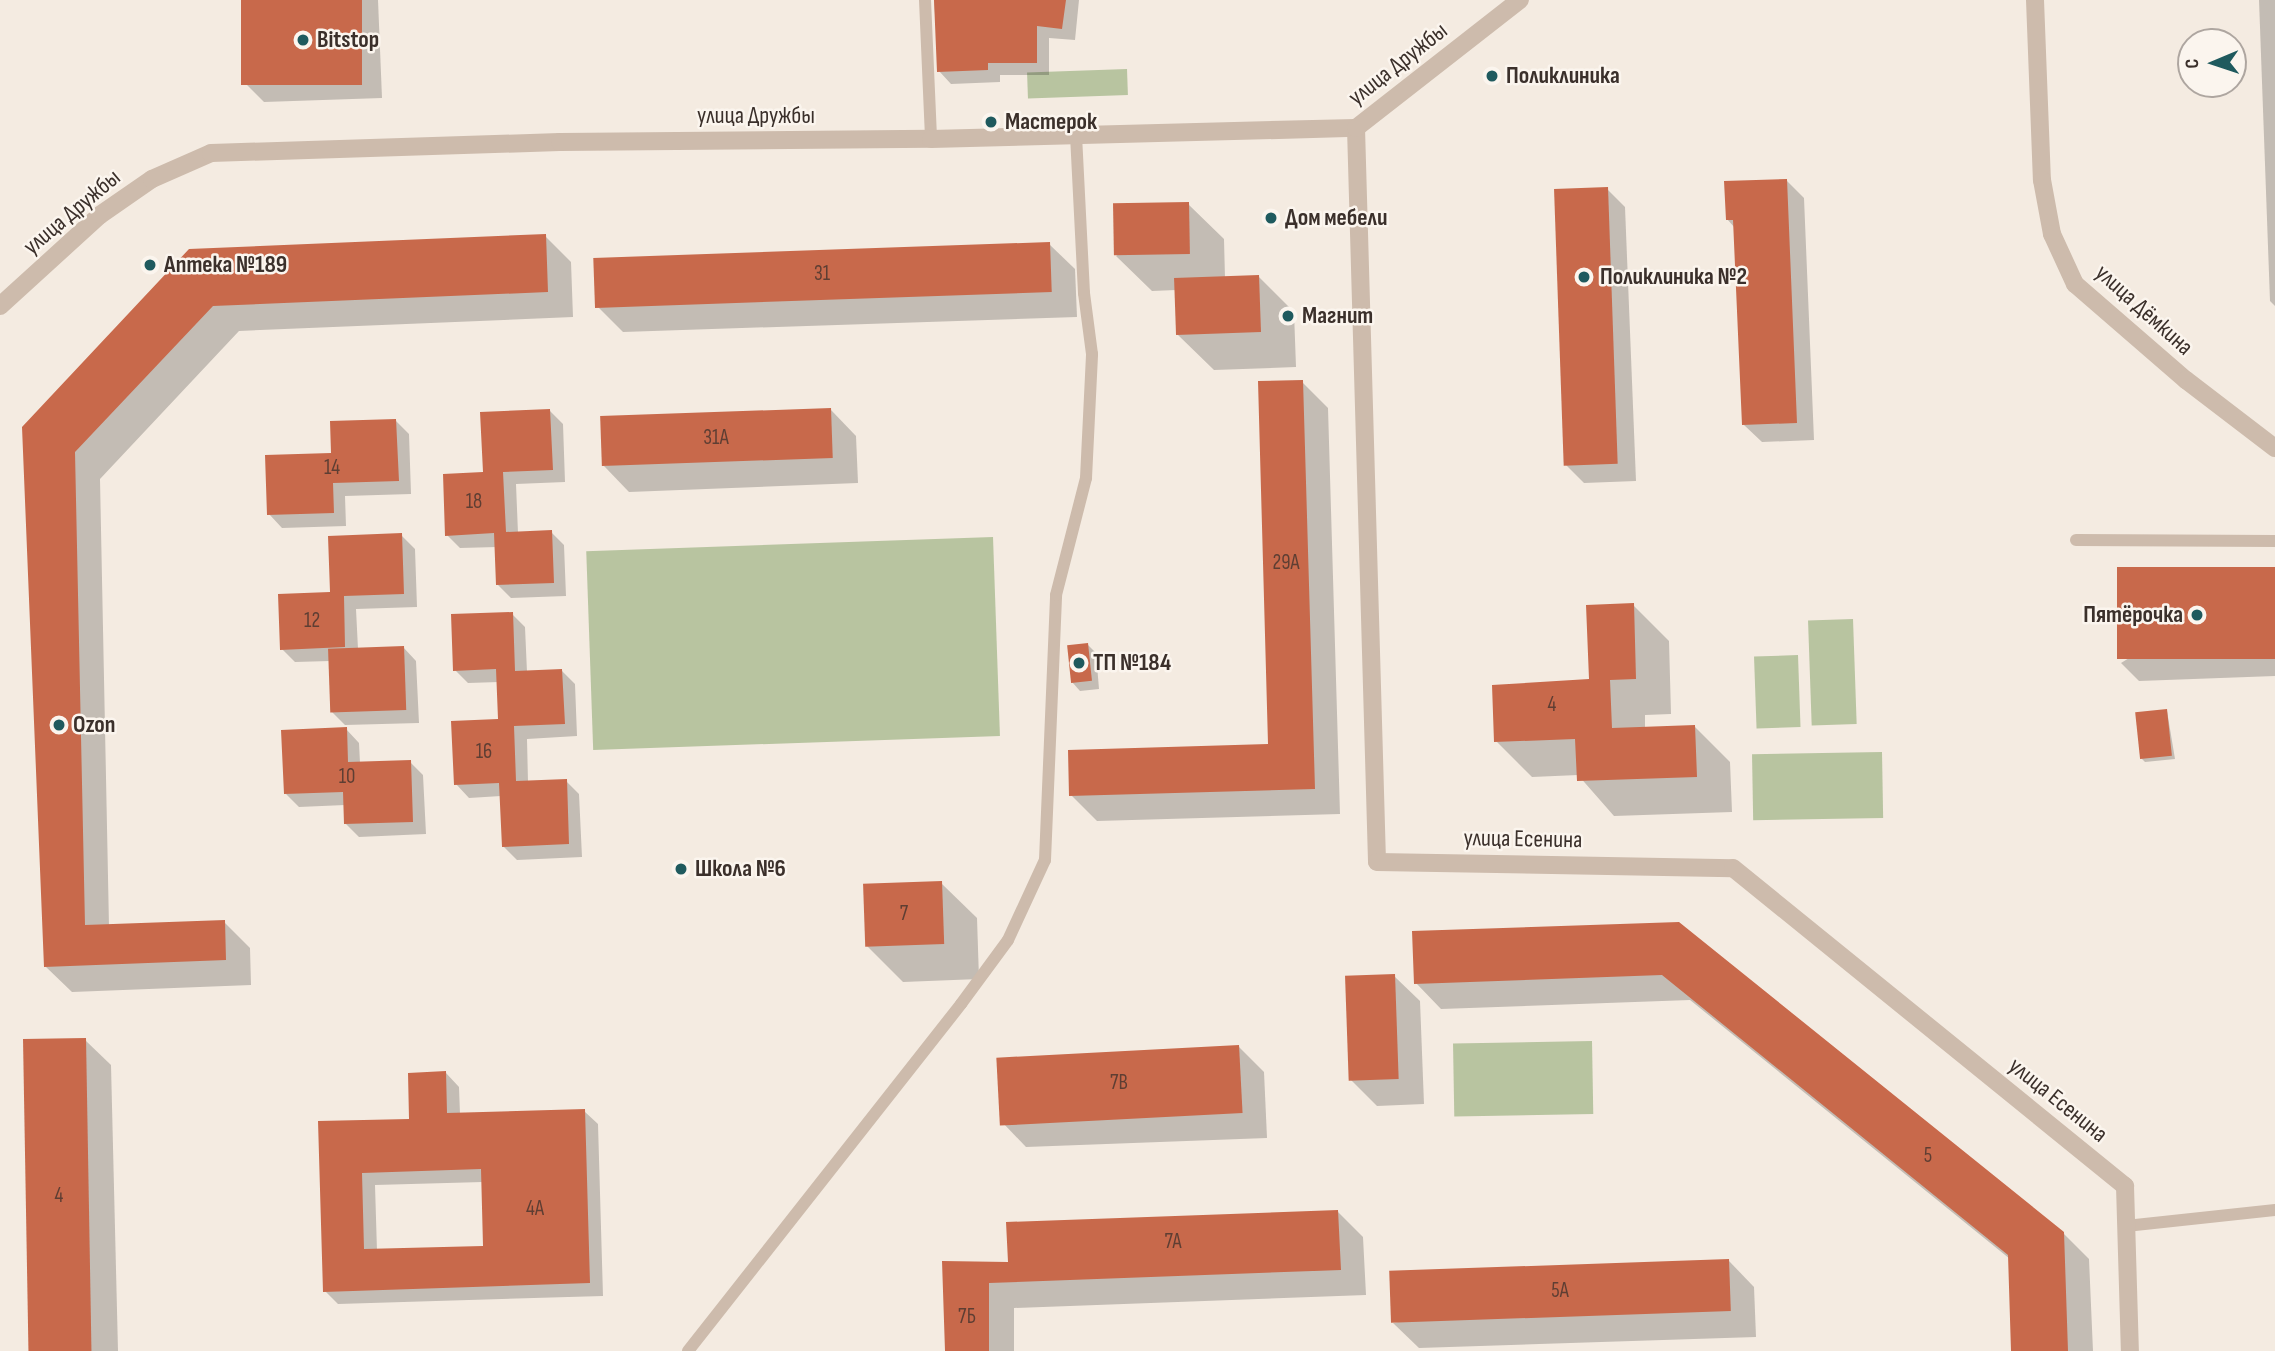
<!DOCTYPE html>
<meta charset="utf-8">
<style>
body{margin:0}
#map{position:relative;width:2275px;height:1351px;overflow:hidden;background:#f4ebe1;font-family:"Sofia Sans Condensed",sans-serif}
div>[style]{position:absolute}
.green>*{inset:0;background:#b8c4a0;transform-origin:0 0}
.shadow>*{inset:0;background:#0003}
.building>*{inset:0;background:#c8694b;transform-origin:0 0}
.lane>*{height:12px;margin:-6px;padding:0 6px;transform-origin:6px;border-radius:6px;background:#cdbbac}
.street>*{height:18px;margin:-9px;padding:0 9px;transform-origin:9px;border-radius:9px;background:#cdbbac}
.dots>*{width:19px;height:19px;translate:-50% -50%;box-sizing:border-box;border:4px solid #fbf5ee;border-radius:50%}
span{translate:-50% -50%;white-space:nowrap;text-align:center;line-height:1.15;-webkit-text-stroke:5px #fbf5ee;paint-order:stroke}
.number-label{font-size:21px;color:#5e3e33}
.number-label span{-webkit-text-stroke-width:0}
.poi-label{font-size:24px;color:#3b302b;font-weight:700}
.left{translate:0 -50%;text-align:left}
.right{translate:-100% -50%;text-align:right}
.street-label{font-size:24px;color:#3b302b}
.north{position:absolute;left:2177px;top:28px;width:70px;height:70px;box-sizing:border-box;background:#fbf5ee;border:2px solid #aea6a0;border-radius:50%;rotate:268deg;font-size:19px;font-weight:700;line-height:28px;text-align:center;color:#3b302b}
.north::after{content:'';display:block;margin:auto;width:24px;height:32px;background:#1f5a5e;clip-path:polygon(50% 0,100% 100%,50% 72%,0 100%)}
</style>
<div id="map">
<div class="green">
<i style="left:1127px;top:69px;width:26px;height:100px;rotate:88deg"></i>
<i style="left:993px;top:537px;width:199px;height:407px;rotate:88deg"></i>
<i style="left:1853px;top:619px;width:105px;height:45px;rotate:88deg"></i>
<i style="left:1798px;top:655px;width:72px;height:44px;rotate:88deg"></i>
<i style="left:1882px;top:752px;width:66px;height:130px;rotate:89deg"></i>
<i style="left:1592px;top:1041px;width:73px;height:139px;rotate:89deg"></i>
</div>
<div class="shadow">
<i style="clip-path:polygon(243px 0,378px 0,382px 98px,264px 102px,246px 84px)"></i>
<i style="clip-path:polygon(934px 0,1079px 0,1075px 40px,1049px 38px,1049px 75px,1000px 75px,1000px 82px,951px 84px,939px 71px)"></i>
<i style="clip-path:polygon(2259px 0,2275px 0,2275px 306px,2270px 301px)"></i>
<i style="clip-path:polygon(1786px 180px,1804px 198px,1814px 440px,1762px 442px,1744px 425px,1735px 228px,1727px 219px)"></i>
<i style="clip-path:polygon(1607px 189px,1625px 207px,1636px 481px,1584px 483px,1566px 465px)"></i>
<i style="clip-path:polygon(1188px 204px,1224px 239px,1225px 278px,1258px 276px,1294px 312px,1296px 367px,1214px 370px,1178px 335px,1176px 290px,1152px 291px,1116px 256px)"></i>
<i style="clip-path:polygon(545px 236px,571px 262px,573px 317px,239px 331px,100px 479px,109px 926px,224px 922px,250px 948px,251px 985px,72px 992px,46px 967px,24px 427px,190px 250px)"></i>
<i style="clip-path:polygon(1049px 244px,1075px 269px,1077px 317px,623px 332px,597px 306px)"></i>
<i style="clip-path:polygon(1302px 382px,1328px 408px,1340px 814px,1097px 821px,1071px 795px,1270px 746px)"></i>
<i style="clip-path:polygon(831px 410px,856px 436px,858px 483px,629px 492px,604px 466px)"></i>
<i style="clip-path:polygon(550px 411px,563px 424px,565px 482px,516px 484px,518px 533px,551px 532px,564px 545px,566px 596px,511px 598px,498px 585px,497px 547px,460px 548px,447px 535px,485px 474px)"></i>
<i style="clip-path:polygon(396px 421px,409px 434px,411px 494px,345px 496px,346px 526px,282px 528px,269px 514px,333px 455px)"></i>
<i style="clip-path:polygon(401px 535px,415px 549px,417px 607px,356px 609px,358px 649px,403px 647px,416px 661px,419px 723px,345px 725px,332px 712px,330px 661px,295px 662px,282px 649px,332px 593px)"></i>
<i style="clip-path:polygon(2275px 568px,2275px 676px,2139px 681px,2121px 663px)"></i>
<i style="clip-path:polygon(1633px 605px,1669px 641px,1671px 714px,1645px 715px,1645px 728px,1695px 727px,1730px 762px,1732px 812px,1614px 816px,1578px 775px,1532px 777px,1496px 741px,1591px 680px)"></i>
<i style="clip-path:polygon(512px 614px,525px 627px,527px 672px,562px 671px,575px 684px,577px 736px,527px 739px,528px 782px,566px 781px,579px 794px,582px 857px,517px 860px,503px 846px,501px 796px,469px 798px,456px 784px,500px 720px,499px 682px,468px 683px,455px 670px)"></i>
<i style="clip-path:polygon(1087px 644px,1096px 653px,1099px 689px,1080px 691px,1072px 682px)"></i>
<i style="clip-path:polygon(2167px 711px,2175px 759px,2145px 762px,2141px 758px)"></i>
<i style="clip-path:polygon(346px 729px,359px 743px,360px 763px,410px 762px,423px 775px,426px 834px,359px 837px,345px 823px,345px 805px,299px 807px,286px 794px)"></i>
<i style="clip-path:polygon(941px 883px,977px 918px,979px 979px,903px 982px,867px 946px)"></i>
<i style="clip-path:polygon(1678px 924px,2063px 1233px,2089px 1259px,2093px 1351px,2013px 1351px,2010px 1259px,1690px 1000px,1441px 1009px,1416px 983px)"></i>
<i style="clip-path:polygon(1394px 976px,1420px 1001px,1424px 1104px,1377px 1106px,1351px 1080px)"></i>
<i style="clip-path:polygon(85px 1040px,111px 1065px,118px 1351px,35px 1351px)"></i>
<i style="clip-path:polygon(1239px 1047px,1264px 1072px,1267px 1138px,1026px 1147px,1001px 1121px)"></i>
<i style="clip-path:polygon(evenodd,446px 1073px,459px 1087px,460px 1114px,584px 1111px,598px 1124px,603px 1296px,338px 1304px,325px 1291px,320px 1123px,411px 1120px,446px 1073px,483px 1182px,485px 1247px,377px 1251px,375px 1185px,483px 1182px)"></i>
<i style="clip-path:polygon(1337px 1211px,1363px 1237px,1366px 1295px,1014px 1308px,1014px 1351px,947px 1351px,944px 1263px,1010px 1263px)"></i>
<i style="clip-path:polygon(1729px 1261px,1754px 1287px,1756px 1337px,1419px 1348px,1393px 1323px)"></i>
</div>
<div class="building">
<i style="left:241px;top:0;width:121px;height:85px"></i>
<i style="clip-path:polygon(934px 0,1066px 0,1062px 29px,1037px 26px,1037px 63px,988px 63px,988px 70px,937px 72px)"></i>
<i style="clip-path:polygon(1787px 179px,1797px 423px,1742px 425px,1733px 220px,1726px 220px,1724px 181px)"></i>
<i style="left:1608px;top:187px;width:277px;height:54px;rotate:88deg"></i>
<i style="left:1189px;top:202px;width:52px;height:76px;rotate:89deg"></i>
<i style="clip-path:polygon(546px 234px,548px 292px,213px 306px,75px 452px,85px 925px,225px 920px,226px 960px,44px 967px,22px 427px,189px 249px)"></i>
<i style="left:1050px;top:242px;width:50px;height:457px;rotate:88deg"></i>
<i style="left:1259px;top:275px;width:57px;height:85px;rotate:88deg"></i>
<i style="clip-path:polygon(1303px 380px,1315px 789px,1069px 796px,1068px 750px,1268px 744px,1258px 381px)"></i>
<i style="left:831px;top:408px;width:50px;height:231px;rotate:88deg"></i>
<i style="clip-path:polygon(550px 409px,553px 470px,503px 472px,506px 532px,552px 530px,554px 583px,496px 585px,494px 533px,445px 536px,443px 474px,483px 472px,480px 412px)"></i>
<i style="clip-path:polygon(396px 419px,399px 481px,333px 483px,334px 513px,267px 515px,265px 455px,331px 453px,330px 421px)"></i>
<i style="clip-path:polygon(402px 533px,404px 594px,344px 596px,345px 647px,280px 650px,278px 594px,330px 592px,328px 536px)"></i>
<i style="left:2275px;top:567px;width:92px;height:158px;rotate:90deg"></i>
<i style="clip-path:polygon(1634px 603px,1636px 679px,1610px 680px,1612px 728px,1695px 725px,1697px 777px,1577px 781px,1575px 739px,1494px 742px,1492px 685px,1589px 679px,1586px 605px)"></i>
<i style="clip-path:polygon(513px 612px,515px 671px,562px 669px,565px 724px,514px 726px,516px 781px,567px 779px,569px 844px,502px 847px,499px 783px,454px 785px,451px 721px,498px 719px,496px 669px,453px 671px,451px 614px)"></i>
<i style="left:1088px;top:643px;width:38px;height:21px;rotate:84deg"></i>
<i style="left:404px;top:646px;width:64px;height:76px;rotate:88deg"></i>
<i style="left:2167px;top:709px;width:47px;height:32px;rotate:84deg"></i>
<i style="clip-path:polygon(347px 727px,348px 762px,411px 760px,413px 822px,344px 824px,343px 792px,284px 794px,281px 730px)"></i>
<i style="left:942px;top:881px;width:63px;height:79px;rotate:88deg"></i>
<i style="clip-path:polygon(1679px 922px,2064px 1232px,2068px 1351px,2011px 1351px,2008px 1255px,1662px 975px,1414px 984px,1412px 931px)"></i>
<i style="left:1395px;top:974px;width:105px;height:50px;rotate:88deg"></i>
<i style="left:86px;top:1038px;width:313px;height:63px;rotate:89deg"></i>
<i style="left:1239px;top:1045px;width:68px;height:243px;rotate:87deg"></i>
<i style="clip-path:polygon(evenodd,446px 1071px,447px 1113px,585px 1109px,590px 1283px,323px 1292px,318px 1121px,409px 1119px,408px 1073px,446px 1071px,481px 1169px,483px 1246px,364px 1249px,362px 1173px,481px 1169px)"></i>
<i style="clip-path:polygon(1338px 1210px,1341px 1270px,989px 1283px,989px 1351px,945px 1351px,942px 1261px,1008px 1262px,1006px 1222px)"></i>
<i style="left:1729px;top:1259px;width:52px;height:340px;rotate:88deg"></i>
</div>
<div class="lane">
<i style="left:925px;top:0;width:139px;rotate:87.5deg"></i>
<i style="left:2076px;top:540px;width:199px;rotate:0.3deg"></i>
<i style="left:2126px;top:1226px;width:150px;rotate:-6.1deg"></i>
<i style="left:688px;top:1351px;width:442px;rotate:-51.8deg"></i>
<i style="left:961px;top:1004px;width:79px;rotate:-53.7deg"></i>
<i style="left:1008px;top:940px;width:88px;rotate:-65.2deg"></i>
<i style="left:1045px;top:860px;width:265px;rotate:-87.6deg"></i>
<i style="left:1056px;top:595px;width:121px;rotate:-75.6deg"></i>
<i style="left:1086px;top:478px;width:124px;rotate:-87.2deg"></i>
<i style="left:1092px;top:354px;width:62px;rotate:-97.5deg"></i>
<i style="left:1084px;top:293px;width:156px;rotate:-92.9deg"></i>
</div>
<div class="street">
<i style="left:2035px;top:0;width:180px;rotate:87.8deg"></i>
<i style="left:2042px;top:180px;width:55px;rotate:79.5deg"></i>
<i style="left:2052px;top:234px;width:55px;rotate:65.3deg"></i>
<i style="left:2075px;top:284px;width:147px;rotate:40.9deg"></i>
<i style="left:2186px;top:380px;width:112px;rotate:37.4deg"></i>
<i style="left:1356px;top:128px;width:734px;rotate:88.36deg"></i>
<i style="left:1377px;top:862px;width:356px;rotate:1deg"></i>
<i style="left:1733px;top:868px;width:505px;rotate:39.05deg"></i>
<i style="left:2125px;top:1186px;width:165px;rotate:88.3deg"></i>
<i style="left:0;top:306px;width:135px;rotate:-42.3deg"></i>
<i style="left:100px;top:215px;width:63px;rotate:-34.7deg"></i>
<i style="left:152px;top:179px;width:64px;rotate:-23.8deg"></i>
<i style="left:211px;top:153px;width:349px;rotate:-1.8deg"></i>
<i style="left:560px;top:142px;width:371px;rotate:-0.5deg"></i>
<i style="left:931px;top:139px;width:425px;rotate:-1.5deg"></i>
<i style="left:1356px;top:128px;width:208px;rotate:-38deg"></i>
</div>
<div class="dots">
<i style="left:303px;top:40px;background:#1f5a5e"></i>
<i style="left:1492px;top:76px;background:#1f5a5e"></i>
<i style="left:991px;top:122px;background:#1f5a5e"></i>
<i style="left:1271px;top:218px;background:#1f5a5e"></i>
<i style="left:150px;top:265px;background:#1f5a5e"></i>
<i style="left:1584px;top:277px;background:#1f5a5e"></i>
<i style="left:1288px;top:316px;background:#1f5a5e"></i>
<i style="left:2197px;top:615px;background:#1f5a5e"></i>
<i style="left:1079px;top:663px;background:#1f5a5e"></i>
<i style="left:59px;top:725px;background:#1f5a5e"></i>
<i style="left:681px;top:869px;background:#1f5a5e"></i>
</div>
<div class="number-label">
<span style="left:822px;top:274px">31</span>
<span style="left:716px;top:438px">31А</span>
<span style="left:332px;top:468px">14</span>
<span style="left:474px;top:502px">18</span>
<span style="left:1286px;top:563px">29А</span>
<span style="left:312px;top:621px">12</span>
<span style="left:1552px;top:705px">4</span>
<span style="left:484px;top:752px">16</span>
<span style="left:347px;top:777px">10</span>
<span style="left:904px;top:914px">7</span>
<span style="left:1119px;top:1083px">7В</span>
<span style="left:1928px;top:1156px">5</span>
<span style="left:59px;top:1196px">4</span>
<span style="left:535px;top:1209px">4А</span>
<span style="left:1173px;top:1242px">7А</span>
<span style="left:1560px;top:1291px">5А</span>
<span style="left:967px;top:1317px">7Б</span>
</div>
<div class="poi-label">
<span class="left" style="left:317px;top:40px">Bitstop</span>
<span class="left" style="left:1506px;top:76px">Поликлиника</span>
<span class="left" style="left:1005px;top:122px">Мастерок</span>
<span class="left" style="left:1285px;top:218px">Дом мебели</span>
<span class="left" style="left:164px;top:265px">Аптека №189</span>
<span class="left" style="left:1600px;top:277px">Поликлиника №2</span>
<span class="left" style="left:1302px;top:316px">Магнит</span>
<span class="right" style="left:2183px;top:615px">Пятёрочка</span>
<span class="left" style="left:1093px;top:663px">ТП №184</span>
<span class="left" style="left:73px;top:725px">Ozon</span>
<span class="left" style="left:695px;top:869px">Школа №6</span>
</div>
<div class="street-label">
<span style="left:1398px;top:64px;rotate:-38deg">улица Дружбы</span>
<span style="left:756px;top:116px">улица Дружбы</span>
<span style="left:72px;top:212px;rotate:-40deg">улица Дружбы</span>
<span style="left:2144px;top:310px;rotate:42deg">улица Дёмкина</span>
<span style="left:1523px;top:839px;rotate:1deg">улица Есенина</span>
<span style="left:2058px;top:1100px;rotate:39deg">улица Есенина</span>
</div>
<div class="north">С</div>
</div>
